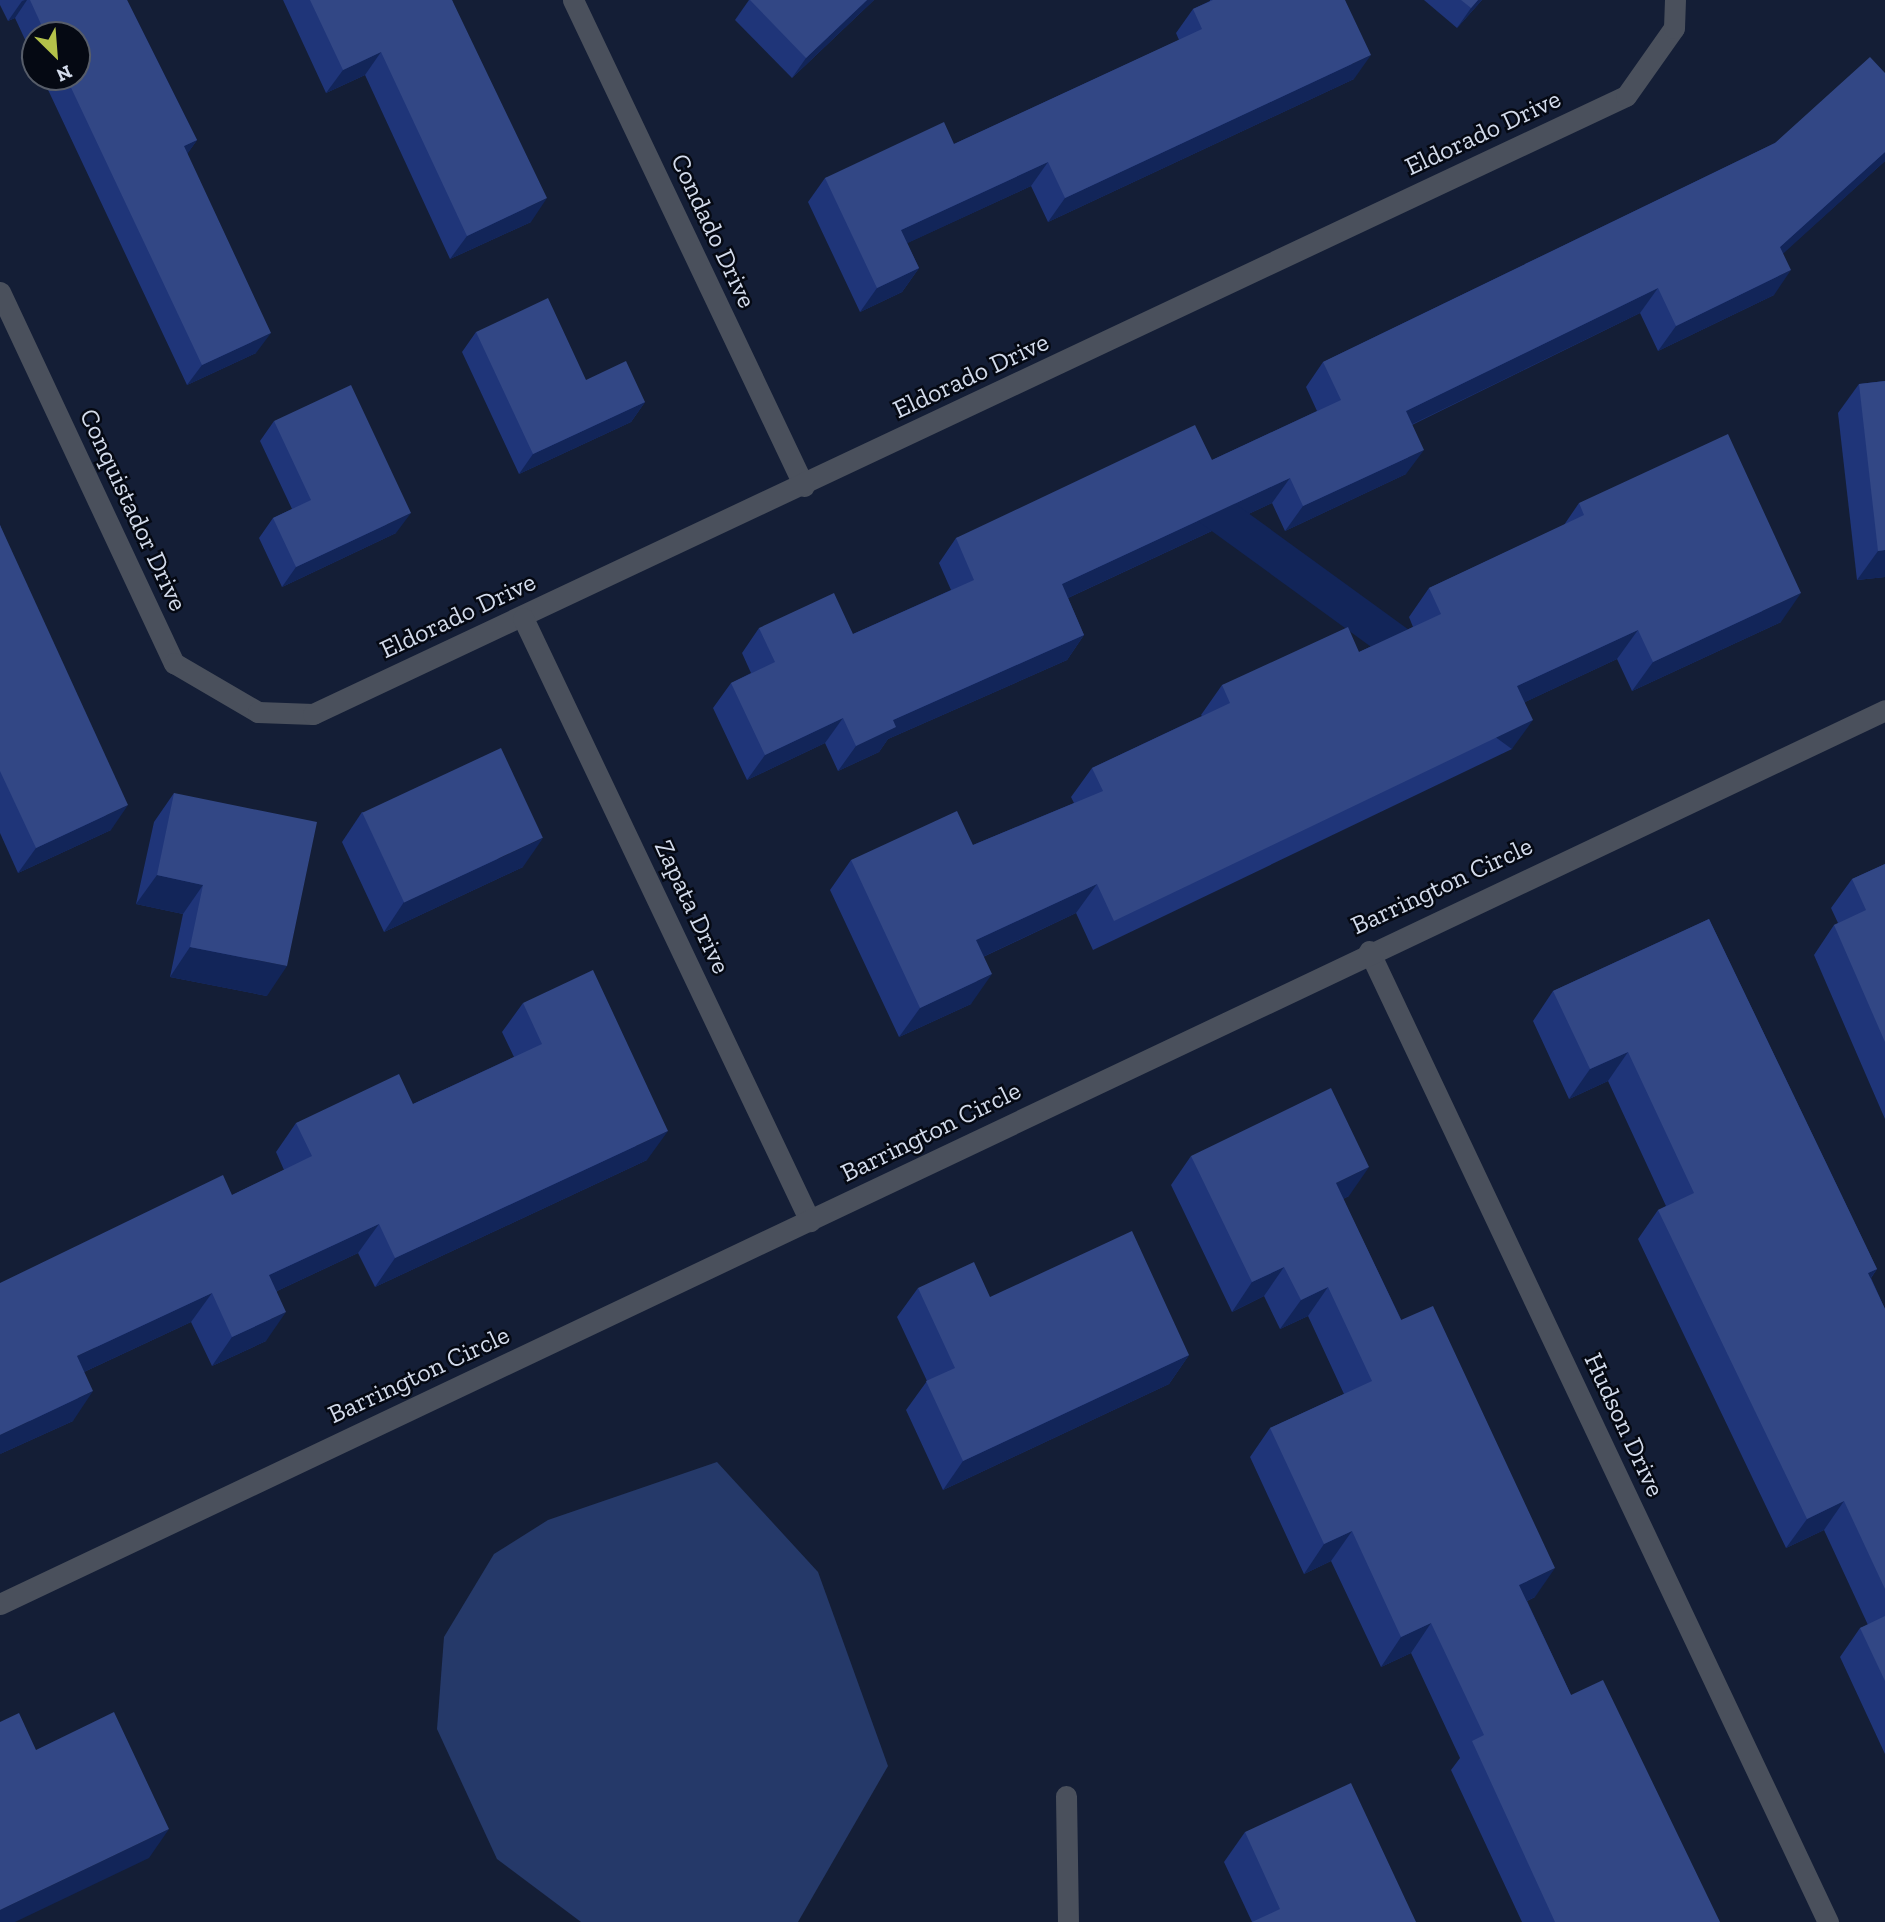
<!DOCTYPE html>
<style>
body{margin:0}
#map{position:relative;width:1885px;height:1922px;overflow:hidden;background:#141e36;font-family:"Zilla Slab",serif}
div>[style]{position:absolute}
.green>*{inset:0;background:#253969}
.minor>*{height:21px;margin:-10.5px;padding:0 10.5px;transform-origin:10.5px;border-radius:10.5px;background:#4a505c}
.wall>*{inset:0;background:#1f3579}
.shaded-wall>*{inset:0;background:#122559;transform-origin:0 0}
.building>*{inset:0;background:#324785;transform-origin:0 0}
span{translate:-50% -50%;white-space:nowrap;text-align:center;line-height:1.15;-webkit-text-stroke:5px #050913;paint-order:stroke}
.street-label{font-size:26px;color:#d3dbeb}
.north{position:absolute;left:21px;top:21px;width:70px;height:70px;box-sizing:border-box;background:#050913;border:2px solid #575d69;border-radius:50%;rotate:155deg;font-size:19px;font-weight:700;line-height:28px;text-align:center;color:#d3dbeb}
.north::after{content:'';display:block;margin:auto;width:24px;height:32px;background:#b4c24a;clip-path:polygon(50% 0,100% 100%,50% 72%,0 100%)}
</style>
<div id="map">
<div class="green">
<i style="clip-path:polygon(717px 1462px,818px 1572px,888px 1766px,798px 1922px,581px 1922px,497px 1859px,437px 1729px,444px 1637px,494px 1554px,548px 1520px)"></i>
</div>
<div class="minor">
<i style="left:573px;top:0;width:538px;rotate:64.58deg"></i>
<i style="left:0;top:292px;width:410px;rotate:64.9deg"></i>
<i style="left:174px;top:663px;width:97px;rotate:30.3deg"></i>
<i style="left:258px;top:712px;width:55px;rotate:2.1deg"></i>
<i style="left:313px;top:714px;width:1451px;rotate:-25.21deg"></i>
<i style="left:1626px;top:96px;width:83px;rotate:-54.8deg"></i>
<i style="left:1674px;top:28px;width:28px;rotate:-88deg"></i>
<i style="left:523px;top:618px;width:668px;rotate:64.55deg"></i>
<i style="left:1369px;top:951px;width:1074px;rotate:64.7deg"></i>
<i style="left:0;top:1604px;width:2086px;rotate:-25.37deg"></i>
<i style="left:1066px;top:1796px;width:126px;rotate:89.1deg"></i>
</div>
<div class="wall">
<i style="clip-path:polygon(0 0,127px 0,197px 140px,187px 154px,256px 353px,187px 385px,42px 77px,77px 77px,77px 35px,35px 35px,35px 61px,15px 18px,8px 21px,0 5px)"></i>
<i style="clip-path:polygon(283px 0,452px 0,531px 222px,450px 259px,365px 75px,326px 93px)"></i>
<i style="clip-path:polygon(749px 0,874px 0,792px 78px,735px 20px)"></i>
<i style="clip-path:polygon(1210px 0,1345px 0,1354px 79px,1048px 222px,1031px 186px,907px 243px,919px 268px,902px 292px,860px 312px,808px 202px,825px 178px,954px 144px,1179px 40px,1176px 33px,1193px 9px,1210px 1px)"></i>
<i style="clip-path:polygon(1424px 0,1482px 0,1457px 28px)"></i>
<i style="clip-path:polygon(1885px 73px,1885px 161px,1783px 253px,1774px 295px,1658px 351px,1640px 313px,1412px 425px,1406px 474px,1285px 531px,1272px 503px,1068px 598px,1084px 635px,1067px 660px,888px 739px,879px 752px,838px 771px,825px 743px,747px 780px,713px 708px,731px 683px,751px 673px,742px 653px,759px 628px,853px 634px,951px 590px,939px 563px,956px 538px,1212px 460px,1317px 411px,1306px 387px,1323px 362px,1775px 143px)"></i>
<i style="clip-path:polygon(476px 332px,586px 380px,645px 402px,631px 422px,519px 474px,462px 352px)"></i>
<i style="clip-path:polygon(1885px 381px,1885px 577px,1857px 580px,1838px 413px,1859px 384px)"></i>
<i style="clip-path:polygon(274px 421px,396px 533px,282px 587px,259px 538px,273px 518px,292px 509px,260px 441px)"></i>
<i style="clip-path:polygon(1579px 503px,1781px 622px,1632px 691px,1617px 659px,1525px 702px,1512px 749px,1093px 950px,1076px 913px,983px 957px,971px 1004px,899px 1037px,830px 890px,851px 860px,973px 845px,1074px 803px,1071px 797px,1092px 768px,1202px 716px,1201px 715px,1222px 685px,1359px 652px,1413px 627px,1409px 617px,1429px 588px,1564px 525px)"></i>
<i style="clip-path:polygon(0 525px,111px 830px,18px 873px,0 833px)"></i>
<i style="clip-path:polygon(174px 793px,267px 996px,170px 977px,183px 914px,136px 904px,154px 822px)"></i>
<i style="clip-path:polygon(362px 812px,523px 867px,384px 932px,342px 842px)"></i>
<i style="clip-path:polygon(1885px 864px,1885px 1119px,1814px 955px,1834px 925px,1838px 923px,1831px 908px,1852px 879px)"></i>
<i style="clip-path:polygon(1709px 919px,1877px 1269px,1871px 1278px,1885px 1309px,1885px 1754px,1840px 1657px,1860px 1628px,1868px 1625px,1824px 1530px,1786px 1548px,1638px 1239px,1658px 1210px,1666px 1206px,1608px 1081px,1569px 1099px,1533px 1021px,1553px 991px)"></i>
<i style="clip-path:polygon(523px 1003px,647px 1160px,375px 1287px,358px 1253px,277px 1291px,266px 1341px,212px 1366px,191px 1322px,84px 1372px,73px 1421px,0 1454px,232px 1195px,284px 1170px,276px 1152px,296px 1123px,413px 1104px,514px 1057px,502px 1032px)"></i>
<i style="clip-path:polygon(1191px 1156px,1349px 1196px,1343px 1199px,1535px 1597px,1527px 1601px,1571px 1695px,1720px 1922px,1522px 1922px,1451px 1770px,1460px 1758px,1411px 1653px,1381px 1667px,1331px 1561px,1304px 1574px,1250px 1457px,1270px 1428px,1344px 1394px,1308px 1316px,1280px 1329px,1264px 1296px,1232px 1312px,1171px 1185px)"></i>
<i style="clip-path:polygon(918px 1288px,990px 1297px,1189px 1355px,1169px 1384px,943px 1490px,906px 1410px,927px 1381px,897px 1317px)"></i>
<i style="clip-path:polygon(1245px 1832px,1416px 1922px,1252px 1922px,1224px 1862px)"></i>
</div>
<div class="shaded-wall">
<i style="clip-path:polygon(25px 0,27px 0,15px 18px,8px 21px,22px 1px)"></i>
<i style="clip-path:polygon(867px 0,874px 0,792px 78px,806px 58px)"></i>
<i style="clip-path:polygon(1478px 0,1482px 0,1457px 28px,1471px 8px)"></i>
<i style="clip-path:polygon(381px 52px,365px 75px,326px 93px,343px 70px)"></i>
<i style="clip-path:polygon(1371px 55px,1354px 79px,1048px 222px,1065px 198px)"></i>
<i style="clip-path:polygon(197px 140px,183px 160px,184px 146px)"></i>
<i style="clip-path:polygon(1885px 152px,1885px 161px,1763px 272px,1780px 247px)"></i>
<i style="clip-path:polygon(1048px 162px,1031px 186px,884px 254px,901px 230px)"></i>
<i style="clip-path:polygon(547px 198px,531px 222px,450px 259px,467px 236px)"></i>
<i style="clip-path:polygon(919px 268px,902px 292px,860px 312px,877px 288px)"></i>
<i style="clip-path:polygon(1791px 270px,1774px 295px,1658px 351px,1676px 326px)"></i>
<i style="clip-path:polygon(1658px 288px,1640px 313px,1388px 436px,1406px 411px)"></i>
<i style="clip-path:polygon(271px 333px,256px 353px,187px 385px,202px 365px)"></i>
<i style="clip-path:polygon(645px 402px,631px 422px,519px 474px,533px 454px)"></i>
<i style="clip-path:polygon(1424px 450px,1406px 474px,1285px 531px,1303px 506px)"></i>
<i style="clip-path:polygon(1290px 478px,1272px 503px,1044px 609px,1062px 584px)"></i>
<i style="clip-path:polygon(411px 513px,396px 533px,282px 587px,296px 567px)"></i>
<i style="clip-path:polygon(1885px 550px,1885px 577px,1857px 580px,1878px 551px)"></i>
<i style="clip-path:polygon(1801px 593px,1781px 622px,1632px 691px,1653px 662px)"></i>
<i style="clip-path:polygon(1638px 630px,1617px 659px,1497px 715px,1517px 686px)"></i>
<i style="clip-path:polygon(1084px 635px,1067px 660px,888px 739px,879px 752px,838px 771px,856px 746px,893px 720px)"></i>
<i style="clip-path:polygon(843px 718px,825px 743px,747px 780px,765px 755px)"></i>
<i style="left:1533px;top:720px;width:36px;height:465px;rotate:126deg"></i>
<i style="clip-path:polygon(128px 805px,111px 830px,18px 873px,36px 848px)"></i>
<i style="clip-path:polygon(543px 838px,523px 867px,384px 932px,404px 902px)"></i>
<i style="clip-path:polygon(157px 875px,203px 885px,183px 914px,136px 904px)"></i>
<i style="clip-path:polygon(1097px 884px,1076px 913px,955px 970px,976px 940px)"></i>
<i style="clip-path:polygon(190px 947px,287px 966px,267px 996px,170px 977px)"></i>
<i style="clip-path:polygon(992px 974px,971px 1004px,899px 1037px,920px 1008px)"></i>
<i style="clip-path:polygon(1628px 1052px,1608px 1081px,1569px 1099px,1590px 1069px)"></i>
<i style="clip-path:polygon(668px 1131px,647px 1160px,375px 1287px,395px 1258px)"></i>
<i style="clip-path:polygon(1369px 1167px,1349px 1196px,1315px 1212px,1336px 1183px)"></i>
<i style="clip-path:polygon(379px 1224px,358px 1253px,249px 1304px,269px 1275px)"></i>
<i style="clip-path:polygon(1284px 1267px,1264px 1296px,1232px 1312px,1252px 1282px)"></i>
<i style="clip-path:polygon(1877px 1269px,1856px 1298px,1868px 1273px)"></i>
<i style="clip-path:polygon(1328px 1287px,1308px 1316px,1280px 1329px,1301px 1300px)"></i>
<i style="clip-path:polygon(212px 1293px,191px 1322px,56px 1385px,77px 1356px)"></i>
<i style="clip-path:polygon(286px 1312px,266px 1341px,212px 1366px,232px 1337px)"></i>
<i style="clip-path:polygon(1189px 1355px,1169px 1384px,943px 1490px,963px 1461px)"></i>
<i style="clip-path:polygon(93px 1391px,73px 1421px,0 1454px,0 1435px)"></i>
<i style="clip-path:polygon(1844px 1501px,1824px 1530px,1786px 1548px,1807px 1519px)"></i>
<i style="clip-path:polygon(1352px 1531px,1331px 1561px,1304px 1574px,1324px 1544px)"></i>
<i style="clip-path:polygon(1555px 1568px,1535px 1597px,1499px 1614px,1519px 1585px)"></i>
<i style="clip-path:polygon(1431px 1623px,1411px 1653px,1381px 1667px,1401px 1637px)"></i>
<i style="clip-path:polygon(169px 1829px,149px 1858px,15px 1922px,0 1922px,0 1910px)"></i>
</div>
<div class="building">
<i style="clip-path:polygon(30px 0,127px 0,197px 140px,184px 146px,271px 333px,202px 365px,66px 77px,77px 77px,77px 35px,46px 35px)"></i>
<i style="clip-path:polygon(310px 0,452px 0,547px 198px,467px 236px,381px 52px,343px 70px)"></i>
<i style="clip-path:polygon(750px 0,867px 0,806px 58px)"></i>
<i style="clip-path:polygon(1213px 0,1345px 0,1371px 55px,1065px 198px,1048px 162px,901px 230px,919px 268px,877px 288px,825px 178px,944px 122px,954px 144px,1202px 29px,1193px 9px)"></i>
<i style="clip-path:polygon(1461px 0,1478px 0,1471px 8px)"></i>
<i style="clip-path:polygon(1870px 57px,1885px 73px,1885px 152px,1780px 247px,1791px 270px,1676px 326px,1658px 288px,1406px 411px,1424px 450px,1303px 506px,1290px 478px,1062px 584px,1084px 635px,893px 720px,896px 727px,856px 746px,843px 718px,765px 755px,731px 683px,775px 662px,759px 628px,834px 593px,853px 634px,974px 580px,956px 538px,1195px 425px,1212px 460px,1341px 400px,1323px 362px,1775px 143px)"></i>
<i style="clip-path:polygon(548px 298px,586px 380px,626px 361px,645px 402px,533px 454px,476px 332px)"></i>
<i style="clip-path:polygon(1885px 381px,1885px 550px,1878px 551px,1859px 384px)"></i>
<i style="clip-path:polygon(351px 385px,411px 513px,296px 567px,273px 518px,311px 500px,274px 421px)"></i>
<i style="clip-path:polygon(1728px 434px,1801px 593px,1653px 662px,1638px 630px,1517px 686px,1533px 720px,1114px 921px,1097px 884px,976px 940px,992px 974px,920px 1008px,851px 860px,957px 811px,973px 845px,1103px 791px,1092px 768px,1230px 703px,1222px 685px,1348px 627px,1359px 652px,1441px 614px,1429px 588px,1584px 515px,1579px 503px)"></i>
<i style="clip-path:polygon(0 525px,128px 805px,36px 848px,0 771px)"></i>
<i style="left:501px;top:748px;width:99px;height:153px;rotate:65deg"></i>
<i style="clip-path:polygon(174px 793px,317px 822px,287px 966px,190px 947px,203px 885px,157px 875px)"></i>
<i style="clip-path:polygon(1885px 864px,1885px 1042px,1834px 925px,1866px 910px,1852px 879px)"></i>
<i style="clip-path:polygon(1709px 919px,1877px 1269px,1868px 1273px,1885px 1309px,1885px 1589px,1844px 1501px,1807px 1519px,1658px 1210px,1694px 1193px,1628px 1052px,1590px 1069px,1553px 991px)"></i>
<i style="clip-path:polygon(593px 970px,668px 1131px,395px 1258px,379px 1224px,269px 1275px,286px 1312px,232px 1337px,212px 1293px,77px 1356px,93px 1391px,0 1435px,0 1283px,223px 1175px,232px 1195px,312px 1156px,296px 1123px,399px 1074px,413px 1104px,542px 1044px,523px 1003px)"></i>
<i style="clip-path:polygon(1331px 1088px,1369px 1167px,1336px 1183px,1401px 1320px,1433px 1306px,1555px 1568px,1519px 1585px,1571px 1695px,1603px 1680px,1720px 1922px,1555px 1922px,1472px 1741px,1484px 1735px,1431px 1623px,1401px 1637px,1352px 1531px,1324px 1544px,1270px 1428px,1372px 1381px,1328px 1287px,1301px 1300px,1284px 1267px,1252px 1282px,1191px 1156px)"></i>
<i style="clip-path:polygon(1132px 1231px,1189px 1355px,963px 1461px,926px 1381px,955px 1368px,918px 1288px,974px 1262px,990px 1297px)"></i>
<i style="clip-path:polygon(1885px 1616px,1885px 1681px,1860px 1628px)"></i>
<i style="clip-path:polygon(114px 1712px,169px 1829px,0 1910px,0 1722px,19px 1713px,36px 1750px)"></i>
<i style="clip-path:polygon(1351px 1783px,1416px 1922px,1252px 1922px,1280px 1909px,1245px 1832px)"></i>
</div>
<div class="street-label">
<span style="left:1483px;top:133px;rotate:-25deg">Eldorado Drive</span>
<span style="left:713px;top:231px;rotate:65deg">Condado Drive</span>
<span style="left:971px;top:376px;rotate:-25deg">Eldorado Drive</span>
<span style="left:133px;top:510px;rotate:65deg">Conquistador Drive</span>
<span style="left:458px;top:616px;rotate:-25deg">Eldorado Drive</span>
<span style="left:1442px;top:886px;rotate:-25deg">Barrington Circle</span>
<span style="left:692px;top:907px;rotate:65deg">Zapata Drive</span>
<span style="left:931px;top:1132px;rotate:-26deg">Barrington Circle</span>
<span style="left:419px;top:1375px;rotate:-25deg">Barrington Circle</span>
<span style="left:1624px;top:1425px;rotate:65deg">Hudson Drive</span>
</div>
<div class="north">N</div>
</div>
